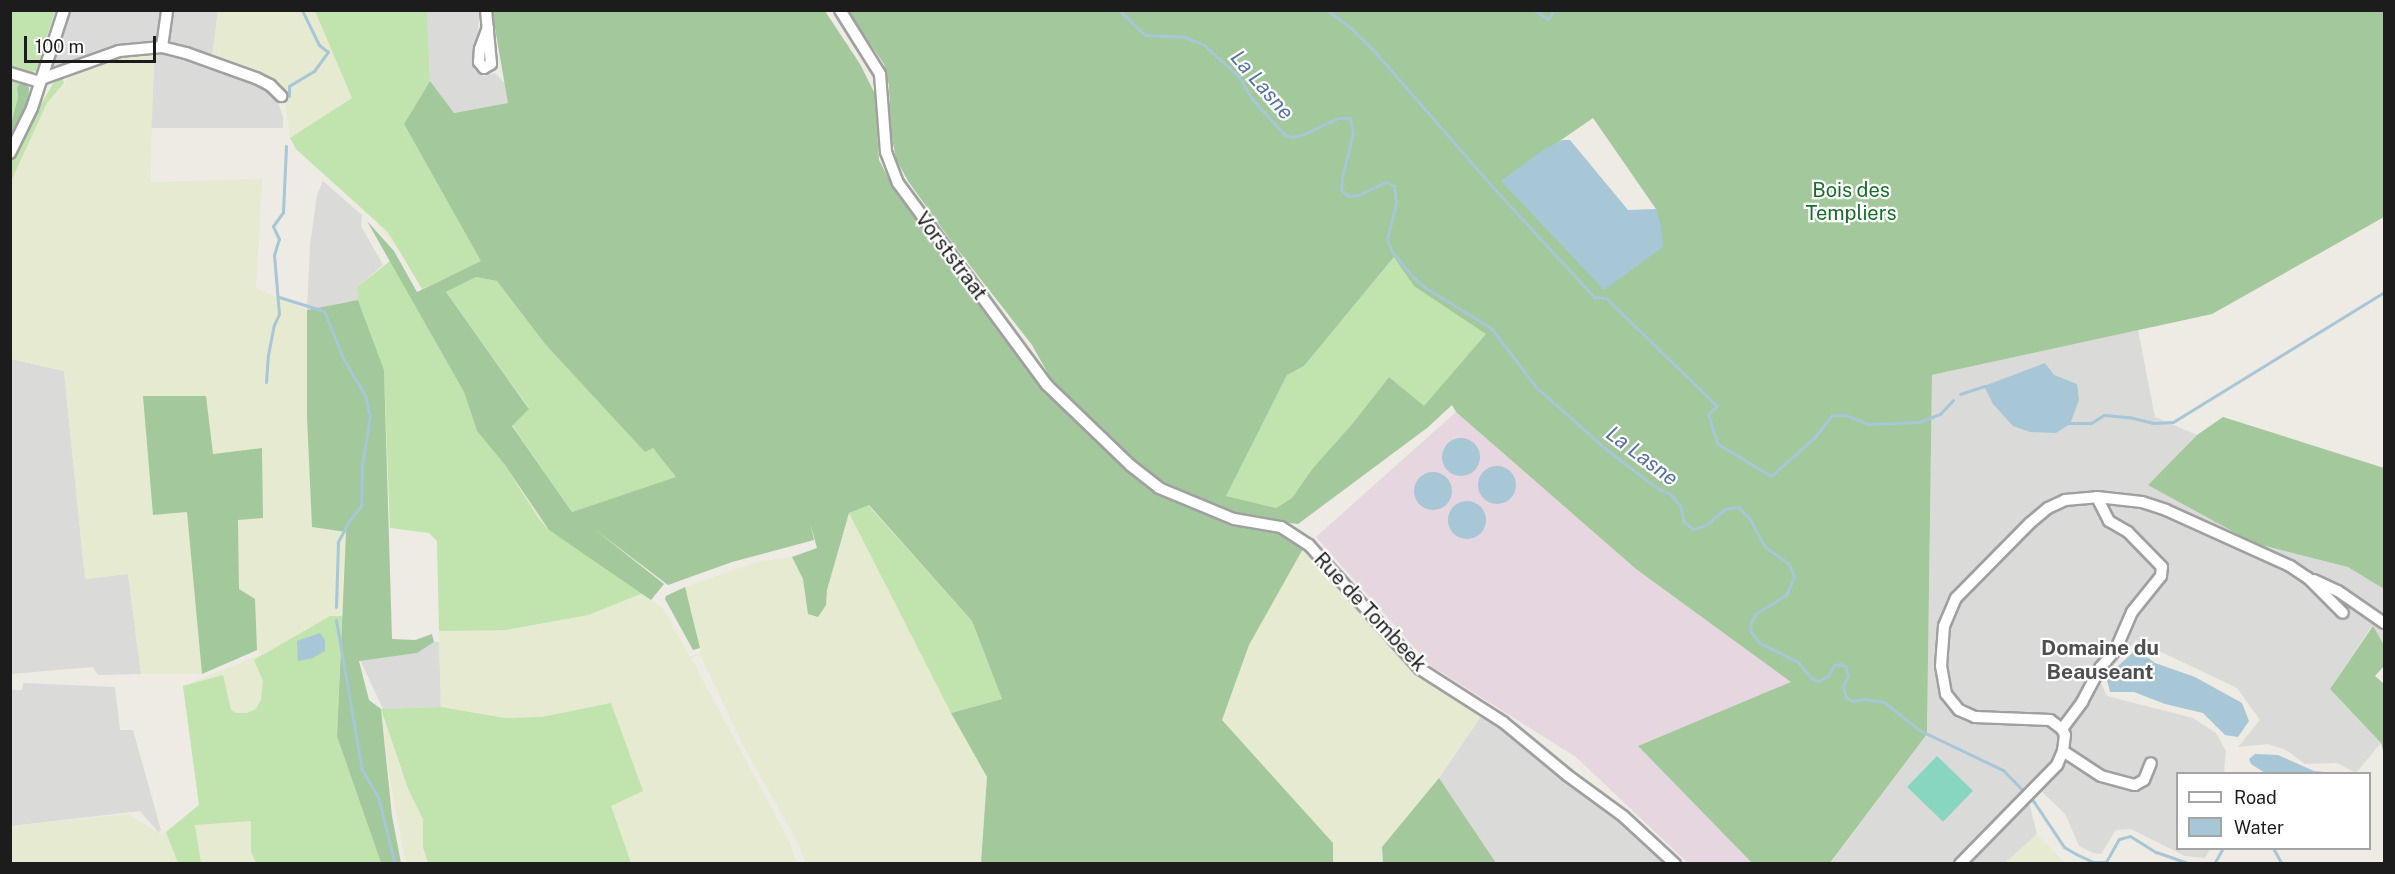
<!DOCTYPE html>
<style>
body{margin:0}
#map{position:relative;width:2395px;height:874px;overflow:hidden;background:#edebe3;font-family:"Public Sans",sans-serif}
div>[style]{position:absolute}
.residential>*{inset:0;background:#dadad9}
.industrial>*{inset:0;background:#e5d6e0}
.farmland>*{inset:0;background:#e5ead0}
.grass>*{inset:0;background:#c1e3ad}
.forest>*{inset:0;background:#a3c89c}
.pitch>*{inset:0;background:#88d5c0;transform-origin:0 0}
.water>*{inset:0;background:#a7c6d6}
.round{border-radius:50%}
.stream>*{height:3px;margin:-1.5px;padding:0 1.5px;transform-origin:1.5px;border-radius:1.5px;background:#a7c6d6}
.roads{filter:drop-shadow(2px 0 #a0a0a0) drop-shadow(-2px 0 #a0a0a0) drop-shadow(0 2px #a0a0a0) drop-shadow(0 -2px #a0a0a0)}
.minor>*{height:10px;margin:-5px;padding:0 5px;transform-origin:5px;border-radius:5px;background:#fff}
span{translate:-50% -50%;white-space:nowrap;text-align:center;line-height:1.15;-webkit-text-stroke:4.5px #fff;paint-order:stroke}
.park-label{font-size:20px;color:#166f28}
.street-label{font-size:20px;color:#1c1c1c}
.water-label{font-size:21px;color:#5371a2;font-style:italic}
.neighbourhood-label{font-size:21px;color:#4f4f4f;font-weight:700}
.frame{position:absolute;inset:0;border:12px solid #1c1c1c;pointer-events:none}
.legend{position:absolute;left:2176px;top:772px;width:195px;height:78px;box-sizing:border-box;background:#fff;border:2px solid #a4a4a4;margin:0;padding:8px 10px;list-style:none;font-size:18px;color:#1c1c1c}
.legend li{display:flex;align-items:center;gap:12px;height:30px}
.legend b{width:30px;border:2px solid #a4a4a4}
.scale{position:absolute;left:24px;top:36px;width:132px;height:27px;box-sizing:border-box;border:3px solid #1c1c1c;border-top:0;padding-left:8px;font-size:18px;line-height:21px;white-space:nowrap;color:#1c1c1c;-webkit-text-stroke:4px #fff;paint-order:stroke}
</style>
<div id="map">
<div class="residential">
<i style="clip-path:polygon(69px 11px,218px 11px,212px 58px,159px 43px,51px 71px)"></i>
<i style="clip-path:polygon(427px 11px,480px 11px,474px 70px,484px 76px,495px 73px,511px 90px,509px 103px,453px 113px,430px 81px)"></i>
<i style="clip-path:polygon(155px 51px,187px 57px,247px 79px,275px 93px,283px 117px,283px 128px,151px 128px)"></i>
<i style="clip-path:polygon(323px 181px,362px 215px,361px 226px,383px 265px,357px 287px,358px 300px,307px 310px,310px 245px,317px 195px)"></i>
<i style="clip-path:polygon(2138px 330px,2155px 417px,2197px 435px,2148px 485px,2349px 567px,2384px 589px,2384px 645px,2372px 626px,2330px 689px,2381px 743px,2356px 773px,2337px 763px,2305px 764px,2286px 750px,2268px 744px,2238px 747px,2260px 720px,2237px 688px,2136px 640px,2100px 681px,2107px 696px,2193px 718px,2216px 733px,2226px 751px,2224px 773px,2178px 774px,2178px 848px,2210px 849px,2205px 858px,2185px 856px,2131px 829px,2116px 830px,2101px 854px,2093px 853px,2079px 846px,2065px 814px,2035px 785px,2027px 794px,2037px 834px,2005px 863px,1830px 864px,1927px 734px,1932px 375px)"></i>
<i style="clip-path:polygon(11px 359px,64px 371px,85px 579px,128px 574px,141px 674px,98px 675px,93px 667px,11px 674px)"></i>
<i style="clip-path:polygon(434px 642px,439px 642px,441px 707px,383px 709px,360px 660px,417px 653px)"></i>
<i style="clip-path:polygon(10px 683px,12px 690px,22px 690px,23px 683px,115px 687px,120px 730px,133px 730px,161px 830px,158px 832px,140px 811px,11px 826px)"></i>
<i style="clip-path:polygon(1484px 712px,1573px 770px,1679px 863px,1496px 863px,1439px 778px)"></i>
</div>
<div class="industrial">
<i style="clip-path:polygon(1456px 412px,1636px 569px,1792px 682px,1638px 746px,1752px 863px,1688px 863px,1576px 757px,1431px 666px,1316px 537px)"></i>
</div>
<div class="farmland">
<i style="clip-path:polygon(218px 11px,427px 11px,404px 124px,422px 289px,406px 260px,374px 220px,296px 149px,290px 138px,284px 93px,212px 58px)"></i>
<i style="clip-path:polygon(154px 54px,150px 182px,262px 179px,256px 288px,307px 310px,307px 417px,312px 527px,346px 532px,333px 737px,377px 863px,11px 863px,11px 826px,128px 814px,162px 835px,199px 805px,183px 686px,262px 654px,257px 650px,255px 599px,239px 589px,238px 519px,263px 518px,262px 448px,153px 515px,187px 512px,202px 674px,141px 674px,128px 574px,85px 579px,64px 371px,11px 359px,10px 181px,13px 173px,47px 103px,69px 77px,119px 58px)"></i>
<i style="clip-path:polygon(357px 287px,505px 465px,549px 530px,631px 584px,664px 610px,690px 657px,700px 653px,700px 648px,685px 587px,757px 562px,792px 557px,803px 579px,809px 614px,826px 605px,827px 590px,849px 513px,951px 713px,987px 776px,981px 863px,806px 863px,796px 839px,744px 747px,700px 654px,691px 658px,789px 841px,797px 863px,406px 863px,390px 780px,381px 709px,441px 722px,437px 524px,390px 528px,384px 370px)"></i>
<i style="clip-path:polygon(1304px 547px,1322px 561px,1416px 671px,1452px 697px,1484px 712px,1439px 778px,1382px 847px,1383px 864px,1333px 863px,1333px 843px,1222px 720px,1249px 645px)"></i>
<i style="clip-path:polygon(2037px 834px,2065px 863px,2005px 863px)"></i>
</div>
<div class="grass">
<i style="clip-path:polygon(10px 11px,55px 11px,36px 71px,26px 73px,11px 68px)"></i>
<i style="clip-path:polygon(315px 11px,427px 11px,430px 81px,404px 124px,482px 261px,422px 289px,388px 232px,296px 149px,290px 138px,352px 98px)"></i>
<i style="clip-path:polygon(11px 75px,22px 80px,17px 87px,18px 97px,11px 124px)"></i>
<i style="clip-path:polygon(62px 77px,64px 83px,47px 103px,11px 181px,11px 162px,31px 121px,53px 84px)"></i>
<i style="clip-path:polygon(1395px 256px,1491px 329px,1424px 407px,1389px 377px,1353px 423px,1313px 468px,1292px 498px,1276px 508px,1225px 496px,1287px 375px,1304px 366px)"></i>
<i style="clip-path:polygon(390px 261px,464px 392px,477px 431px,505px 465px,539px 519px,549px 530px,643px 593px,588px 615px,505px 630px,439px 631px,437px 541px,429px 533px,390px 528px,384px 370px,358px 300px,357px 287px)"></i>
<i style="clip-path:polygon(476px 277px,497px 281px,545px 344px,645px 451px,653px 448px,677px 477px,572px 512px,512px 425px,529px 408px,446px 292px)"></i>
<i style="clip-path:polygon(868px 505px,972px 621px,1002px 699px,951px 713px,849px 513px)"></i>
<i style="clip-path:polygon(330px 616px,342px 616px,337px 735px,381px 863px,256px 863px,251px 852px,251px 821px,195px 825px,201px 863px,178px 863px,166px 832px,199px 805px,183px 686px,223px 675px,231px 710px,236px 713px,247px 713px,256px 709px,261px 700px,263px 681px,254px 660px)"></i>
<i style="clip-path:polygon(611px 703px,643px 791px,611px 806px,631px 863px,428px 863px,423px 847px,423px 819px,409px 791px,381px 709px,441px 707px,504px 718px,542px 717px)"></i>
</div>
<div class="forest">
<i style="clip-path:polygon(evenodd,492px 11px,825px 11px,860px 64px,875px 94px,879px 160px,896px 193px,1064px 410px,1143px 481px,1164px 486px,1142px 469px,1055px 386px,1032px 345px,954px 245px,908px 181px,896px 159px,891px 133px,889px 86px,884px 64px,848px 11px,2384px 11px,2384px 217px,2212px 314px,1932px 375px,1927px 734px,1830px 863px,1752px 863px,1638px 746px,1791px 682px,1636px 569px,1456px 412px,1452px 405px,1427px 428px,1298px 524px,1257px 519px,1304px 547px,1249px 645px,1222px 720px,1333px 843px,1333px 863px,981px 863px,987px 777px,951px 713px,1002px 699px,972px 621px,869px 505px,849px 513px,827px 590px,826px 605px,818px 617px,808px 614px,803px 579px,792px 557px,817px 548px,810px 523px,814px 540px,732px 562px,668px 585px,593px 528px,664px 584px,651px 600px,549px 530px,505px 465px,477px 431px,464px 392px,367px 221px,394px 251px,417px 292px,481px 261px,404px 124px,430px 81px,454px 113px,508px 103px,492px 11px,1593px 118px,1656px 209px,1662px 247px,1646px 258px,1502px 181px,1593px 118px,492px 11px,1394px 257px,1414px 286px,1486px 334px,1424px 406px,1389px 377px,1353px 423px,1313px 468px,1292px 498px,1276px 508px,1226px 496px,1287px 375px,1304px 366px,1394px 257px,492px 11px,476px 277px,497px 281px,545px 344px,645px 452px,653px 448px,676px 477px,572px 512px,512px 426px,529px 409px,446px 292px,476px 277px)"></i>
<i style="clip-path:polygon(23px 80px,29px 88px,28px 104px,11px 141px,11px 124px,18px 97px,17px 87px)"></i>
<i style="clip-path:polygon(358px 300px,384px 370px,392px 639px,415px 640px,432px 634px,434px 642px,417px 653px,359px 661px,369px 700px,381px 709px,392px 816px,401px 863px,381px 863px,337px 736px,346px 532px,312px 527px,307px 417px,307px 310px)"></i>
<i style="clip-path:polygon(143px 396px,206px 396px,213px 454px,262px 448px,263px 518px,238px 520px,239px 589px,255px 599px,257px 650px,202px 674px,187px 512px,153px 515px)"></i>
<i style="clip-path:polygon(2223px 417px,2384px 468px,2384px 589px,2348px 567px,2254px 543px,2148px 485px,2197px 435px)"></i>
<i style="clip-path:polygon(685px 587px,700px 648px,693px 650px,665px 599px,666px 596px)"></i>
<i style="clip-path:polygon(2373px 626px,2384px 645px,2384px 666px,2375px 676px,2384px 684px,2384px 754px,2381px 743px,2330px 689px)"></i>
<i style="clip-path:polygon(1439px 778px,1496px 863px,1383px 863px,1382px 847px)"></i>
</div>
<div class="pitch">
<i style="left:1937px;top:756px;width:50px;height:43px;rotate:44deg"></i>
</div>
<div class="water">
<i style="clip-path:polygon(1562px 140px,1570px 140px,1628px 210px,1656px 209px,1661px 227px,1663px 247px,1604px 290px,1501px 181px,1543px 150px)"></i>
<i style="clip-path:polygon(2045px 363px,2054px 375px,2077px 384px,2079px 400px,2070px 424px,2056px 433px,2030px 432px,2013px 426px,1993px 404px,1984px 386px)"></i>
<i class="round" style="left:1442px;top:438px;width:38px;height:38px"></i>
<i class="round" style="left:1478px;top:466px;width:38px;height:38px"></i>
<i class="round" style="left:1414px;top:472px;width:38px;height:38px"></i>
<i class="round" style="left:1448px;top:501px;width:38px;height:38px"></i>
<i style="clip-path:polygon(320px 633px,325px 640px,325px 651px,313px 658px,298px 661px,297px 641px)"></i>
<i style="clip-path:polygon(2137px 649px,2155px 663px,2195px 677px,2242px 703px,2249px 721px,2238px 737px,2225px 735px,2203px 713px,2165px 704px,2134px 692px,2110px 692px,2107px 680px,2109px 674px)"></i>
<i style="clip-path:polygon(2255px 754px,2278px 755px,2314px 771px,2337px 773px,2265px 773px,2251px 764px,2249px 759px)"></i>
</div>
<div class="stream">
<i style="left:1119px;top:10px;width:36px;rotate:44deg"></i>
<i style="left:1145px;top:35px;width:40px;rotate:2.9deg"></i>
<i style="left:1185px;top:37px;width:21px;rotate:23deg"></i>
<i style="left:1204px;top:45px;width:47px;rotate:42.4deg"></i>
<i style="left:1239px;top:77px;width:26px;rotate:59deg"></i>
<i style="left:1252px;top:99px;width:49px;rotate:47.5deg"></i>
<i style="left:1285px;top:135px;width:8px;rotate:14deg"></i>
<i style="left:1293px;top:137px;width:11px;rotate:-15deg"></i>
<i style="left:1304px;top:134px;width:38px;rotate:-25deg"></i>
<i style="left:1339px;top:118px;width:11px"></i>
<i style="left:1350px;top:118px;width:15px;rotate:79deg"></i>
<i style="left:1353px;top:133px;width:45px;rotate:104deg"></i>
<i style="left:1342px;top:177px;width:13px;rotate:94deg"></i>
<i style="left:1341px;top:190px;width:10px;rotate:37deg"></i>
<i style="left:1349px;top:196px;width:10px;rotate:-6deg"></i>
<i style="left:1359px;top:195px;width:30px;rotate:-26deg"></i>
<i style="left:1386px;top:182px;width:9px;rotate:27deg"></i>
<i style="left:1394px;top:186px;width:17px;rotate:83deg"></i>
<i style="left:1396px;top:203px;width:37px;rotate:104deg"></i>
<i style="left:1387px;top:239px;width:14px;rotate:69deg"></i>
<i style="left:1392px;top:252px;width:31px;rotate:50deg"></i>
<i style="left:1412px;top:276px;width:18px;rotate:41deg"></i>
<i style="left:1426px;top:288px;width:76px;rotate:31.6deg"></i>
<i style="left:1491px;top:328px;width:74px;rotate:52.7deg"></i>
<i style="left:1536px;top:387px;width:95px;rotate:41.6deg"></i>
<i style="left:1607px;top:450px;width:63px;rotate:37.2deg"></i>
<i style="left:1657px;top:488px;width:14px;rotate:25deg"></i>
<i style="left:1670px;top:494px;width:15px;rotate:48deg"></i>
<i style="left:1680px;top:505px;width:17px;rotate:77deg"></i>
<i style="left:1684px;top:522px;width:11px;rotate:38deg"></i>
<i style="left:1693px;top:529px;width:14px;rotate:-17deg"></i>
<i style="left:1706px;top:525px;width:25px;rotate:-40deg"></i>
<i style="left:1725px;top:509px;width:13px;rotate:-9deg"></i>
<i style="left:1738px;top:507px;width:16px;rotate:45deg"></i>
<i style="left:1749px;top:518px;width:33px;rotate:61deg"></i>
<i style="left:1765px;top:547px;width:29px;rotate:35deg"></i>
<i style="left:1789px;top:564px;width:14px;rotate:69deg"></i>
<i style="left:1794px;top:577px;width:20px;rotate:114deg"></i>
<i style="left:1786px;top:595px;width:36px;rotate:148deg"></i>
<i style="left:1756px;top:614px;width:9px;rotate:122deg"></i>
<i style="left:1751px;top:622px;width:9px;rotate:96deg"></i>
<i style="left:1750px;top:631px;width:16px;rotate:50deg"></i>
<i style="left:1760px;top:643px;width:42px;rotate:26.6deg"></i>
<i style="left:1798px;top:662px;width:21px;rotate:51deg"></i>
<i style="left:1811px;top:678px;width:9px;rotate:21deg"></i>
<i style="left:1819px;top:681px;width:10px;rotate:-29deg"></i>
<i style="left:1828px;top:676px;width:13px;rotate:-61deg"></i>
<i style="left:1834px;top:665px;width:7px;rotate:-8deg"></i>
<i style="left:1841px;top:664px;width:6px;rotate:31deg"></i>
<i style="left:1846px;top:667px;width:8px;rotate:76deg"></i>
<i style="left:1848px;top:675px;width:12px;rotate:114deg"></i>
<i style="left:1843px;top:686px;width:12px;rotate:76deg"></i>
<i style="left:1846px;top:698px;width:8px;rotate:23deg"></i>
<i style="left:1853px;top:701px;width:11px;rotate:-10deg"></i>
<i style="left:1864px;top:699px;width:20px;rotate:9deg"></i>
<i style="left:1884px;top:702px;width:45px;rotate:38.7deg"></i>
<i style="left:1919px;top:730px;width:93px;rotate:25.5deg"></i>
<i style="left:2003px;top:770px;width:45px;rotate:45.9deg"></i>
<i style="left:2034px;top:802px;width:54px;rotate:56.3deg"></i>
<i style="left:2064px;top:847px;width:14px;rotate:30deg"></i>
<i style="left:2076px;top:854px;width:19px;rotate:25deg"></i>
<i style="left:2093px;top:862px;width:13px"></i>
<i style="left:2106px;top:862px;width:26px;rotate:-61deg"></i>
<i style="left:2119px;top:839px;width:11px;rotate:-15deg"></i>
<i style="left:2130px;top:836px;width:31px;rotate:32deg"></i>
<i style="left:2156px;top:852px;width:36px;rotate:19deg"></i>
<i style="left:1327px;top:10px;width:31px;rotate:37deg"></i>
<i style="left:1352px;top:29px;width:33px;rotate:45deg"></i>
<i style="left:1375px;top:52px;width:175px;rotate:48.9deg"></i>
<i style="left:1490px;top:184px;width:154px;rotate:47.4deg"></i>
<i style="left:1594px;top:297px;width:12px;rotate:5deg"></i>
<i style="left:1606px;top:298px;width:155px;rotate:44.2deg"></i>
<i style="left:1717px;top:406px;width:12px;rotate:138deg"></i>
<i style="left:1708px;top:414px;width:32px;rotate:72deg"></i>
<i style="left:1718px;top:444px;width:62px;rotate:31.1deg"></i>
<i style="left:1771px;top:476px;width:57px;rotate:-41.5deg"></i>
<i style="left:1814px;top:438px;width:29px;rotate:-52deg"></i>
<i style="left:1832px;top:415px;width:13px"></i>
<i style="left:1845px;top:415px;width:26px;rotate:21deg"></i>
<i style="left:1869px;top:424px;width:50px;rotate:-2.3deg"></i>
<i style="left:1919px;top:422px;width:22px;rotate:-21deg"></i>
<i style="left:1940px;top:414px;width:19px;rotate:-47deg"></i>
<i style="left:1534px;top:10px;width:17px;rotate:33deg"></i>
<i style="left:1548px;top:19px;width:11px;rotate:-56deg"></i>
<i style="left:289px;top:96px;width:10px;rotate:-90deg"></i>
<i style="left:289px;top:86px;width:29px;rotate:-31deg"></i>
<i style="left:314px;top:71px;width:24px;rotate:-54deg"></i>
<i style="left:328px;top:52px;width:11px;rotate:-142deg"></i>
<i style="left:319px;top:45px;width:39px;rotate:-116deg"></i>
<i style="left:279px;top:297px;width:47px;rotate:17.3deg"></i>
<i style="left:324px;top:311px;width:51px;rotate:68deg"></i>
<i style="left:343px;top:358px;width:43px;rotate:59.3deg"></i>
<i style="left:365px;top:395px;width:22px;rotate:77deg"></i>
<i style="left:370px;top:416px;width:50px;rotate:99.3deg"></i>
<i style="left:362px;top:465px;width:41px;rotate:91.4deg"></i>
<i style="left:361px;top:506px;width:19px;rotate:129deg"></i>
<i style="left:349px;top:521px;width:24px;rotate:118deg"></i>
<i style="left:338px;top:542px;width:65px;rotate:91.8deg"></i>
<i style="left:266px;top:382px;width:27px;rotate:-86deg"></i>
<i style="left:268px;top:355px;width:31px;rotate:-79deg"></i>
<i style="left:274px;top:325px;width:12px;rotate:-66deg"></i>
<i style="left:279px;top:314px;width:59px;rotate:-94.8deg"></i>
<i style="left:274px;top:255px;width:17px;rotate:-73deg"></i>
<i style="left:279px;top:239px;width:14px;rotate:-115deg"></i>
<i style="left:273px;top:226px;width:17px;rotate:-54deg"></i>
<i style="left:283px;top:212px;width:66px;rotate:-87.4deg"></i>
<i style="left:1960px;top:394px;width:25px;rotate:-18deg"></i>
<i style="left:1984px;top:386px;width:3px;rotate:18deg"></i>
<i style="left:2069px;top:423px;width:22px"></i>
<i style="left:2091px;top:423px;width:15px;rotate:-32deg"></i>
<i style="left:2104px;top:415px;width:25px;rotate:5deg"></i>
<i style="left:2129px;top:417px;width:25px;rotate:14deg"></i>
<i style="left:2153px;top:423px;width:20px;rotate:-3deg"></i>
<i style="left:2173px;top:422px;width:248px;rotate:-31.6deg"></i>
<i style="left:336px;top:620px;width:152px;rotate:80.2deg"></i>
<i style="left:362px;top:770px;width:31px;rotate:59deg"></i>
<i style="left:378px;top:797px;width:69px;rotate:75.8deg"></i>
<i style="left:2273px;top:848px;width:18px;rotate:61deg"></i>
<i style="left:2214px;top:864px;width:18px;rotate:-61deg"></i>
</div>
<div class="roads">
<div class="minor">
<i style="left:486px;top:10px;width:54px;rotate:84.7deg"></i>
<i style="left:491px;top:64px;width:8px;rotate:150deg"></i>
<i style="left:484px;top:68px;width:8px;rotate:-130deg"></i>
<i style="left:479px;top:62px;width:13px;rotate:-86deg"></i>
<i style="left:480px;top:49px;width:23px;rotate:-70deg"></i>
<i style="left:840px;top:10px;width:75px;rotate:58deg"></i>
<i style="left:880px;top:74px;width:78px;rotate:85.6deg"></i>
<i style="left:886px;top:152px;width:33px;rotate:69deg"></i>
<i style="left:898px;top:183px;width:251px;rotate:53.6deg"></i>
<i style="left:1047px;top:385px;width:115px;rotate:43.9deg"></i>
<i style="left:1130px;top:465px;width:37px;rotate:38deg"></i>
<i style="left:1159px;top:488px;width:81px;rotate:22.5deg"></i>
<i style="left:1234px;top:519px;width:48px;rotate:9.7deg"></i>
<i style="left:1281px;top:527px;width:33px;rotate:33deg"></i>
<i style="left:1309px;top:545px;width:166px;rotate:48.2deg"></i>
<i style="left:1420px;top:669px;width:98px;rotate:32.6deg"></i>
<i style="left:1503px;top:722px;width:83px;rotate:39.6deg"></i>
<i style="left:1567px;top:775px;width:69px;rotate:36.2deg"></i>
<i style="left:1623px;top:816px;width:71px;rotate:42.7deg"></i>
<i style="left:162px;top:47px;width:37px;rotate:-82deg"></i>
<i style="left:10px;top:73px;width:31px;rotate:17deg"></i>
<i style="left:41px;top:79px;width:83px;rotate:-19.7deg"></i>
<i style="left:119px;top:51px;width:43px;rotate:-5.3deg"></i>
<i style="left:162px;top:47px;width:25px;rotate:14deg"></i>
<i style="left:186px;top:53px;width:74px;rotate:19.7deg"></i>
<i style="left:256px;top:78px;width:16px;rotate:27deg"></i>
<i style="left:270px;top:85px;width:16px;rotate:45deg"></i>
<i style="left:10px;top:153px;width:50px;rotate:-63.9deg"></i>
<i style="left:32px;top:108px;width:103px;rotate:-71.9deg"></i>
<i style="left:2314px;top:580px;width:26px;rotate:25deg"></i>
<i style="left:2338px;top:591px;width:56px;rotate:34.8deg"></i>
<i style="left:2062px;top:729px;width:34px;rotate:-53deg"></i>
<i style="left:2082px;top:702px;width:40px;rotate:-62deg"></i>
<i style="left:2101px;top:667px;width:23px;rotate:-50deg"></i>
<i style="left:2116px;top:649px;width:40px;rotate:-66.6deg"></i>
<i style="left:2132px;top:612px;width:46px;rotate:-51.1deg"></i>
<i style="left:2161px;top:576px;width:9px;rotate:-84deg"></i>
<i style="left:2162px;top:567px;width:49px;rotate:-134.2deg"></i>
<i style="left:2128px;top:532px;width:22px;rotate:-150deg"></i>
<i style="left:2109px;top:521px;width:27px;rotate:-117deg"></i>
<i style="left:2063px;top:751px;width:45px;rotate:33.3deg"></i>
<i style="left:2101px;top:776px;width:35px;rotate:15deg"></i>
<i style="left:2135px;top:785px;width:10px;rotate:-29deg"></i>
<i style="left:2144px;top:780px;width:18px;rotate:-68deg"></i>
<i style="left:1960px;top:864px;width:139px;rotate:-45.6deg"></i>
<i style="left:2057px;top:765px;width:15px;rotate:-67deg"></i>
<i style="left:2063px;top:751px;width:16px;rotate:-83deg"></i>
<i style="left:2065px;top:735px;width:7px;rotate:-117deg"></i>
<i style="left:2062px;top:729px;width:15px;rotate:-143deg"></i>
<i style="left:2050px;top:720px;width:75px;rotate:-177.7deg"></i>
<i style="left:1975px;top:717px;width:17px;rotate:-156deg"></i>
<i style="left:1959px;top:710px;width:21px;rotate:-129deg"></i>
<i style="left:1946px;top:694px;width:28px;rotate:-100deg"></i>
<i style="left:1941px;top:666px;width:40px;rotate:-85.7deg"></i>
<i style="left:1944px;top:626px;width:30px;rotate:-67deg"></i>
<i style="left:1956px;top:598px;width:105px;rotate:-45.4deg"></i>
<i style="left:2030px;top:523px;width:23px;rotate:-40deg"></i>
<i style="left:2048px;top:508px;width:19px;rotate:-25deg"></i>
<i style="left:2065px;top:500px;width:32px;rotate:-5deg"></i>
<i style="left:2097px;top:497px;width:45px;rotate:6.3deg"></i>
<i style="left:2142px;top:502px;width:25px;rotate:18deg"></i>
<i style="left:2166px;top:510px;width:136px;rotate:24.3deg"></i>
<i style="left:2290px;top:566px;width:22px;rotate:34deg"></i>
<i style="left:2308px;top:578px;width:49px;rotate:45deg"></i>
</div>
</div>
<div class="park-label">
<span style="left:1851px;top:202px">Bois des<br>Templiers</span>
</div>
<div class="street-label">
<span style="left:951px;top:256px;rotate:53deg">Vorststraat</span>
<span style="left:1370px;top:612px;rotate:47deg">Rue de Tombeek</span>
</div>
<div class="water-label">
<span style="left:1262px;top:85px;rotate:49deg">La Lasne</span>
<span style="left:1642px;top:456px;rotate:37deg">La Lasne</span>
</div>
<div class="neighbourhood-label">
<span style="left:2100px;top:660px">Domaine du<br>Beauseant</span>
</div>
<div class="frame"></div>
<ul class="legend">
<li><b style="height:8px;background:#fff"></b>Road</li>
<li><b style="height:16px;background:#a7c6d6"></b>Water</li>
</ul>
<div class="scale">100 m</div>
</div>
